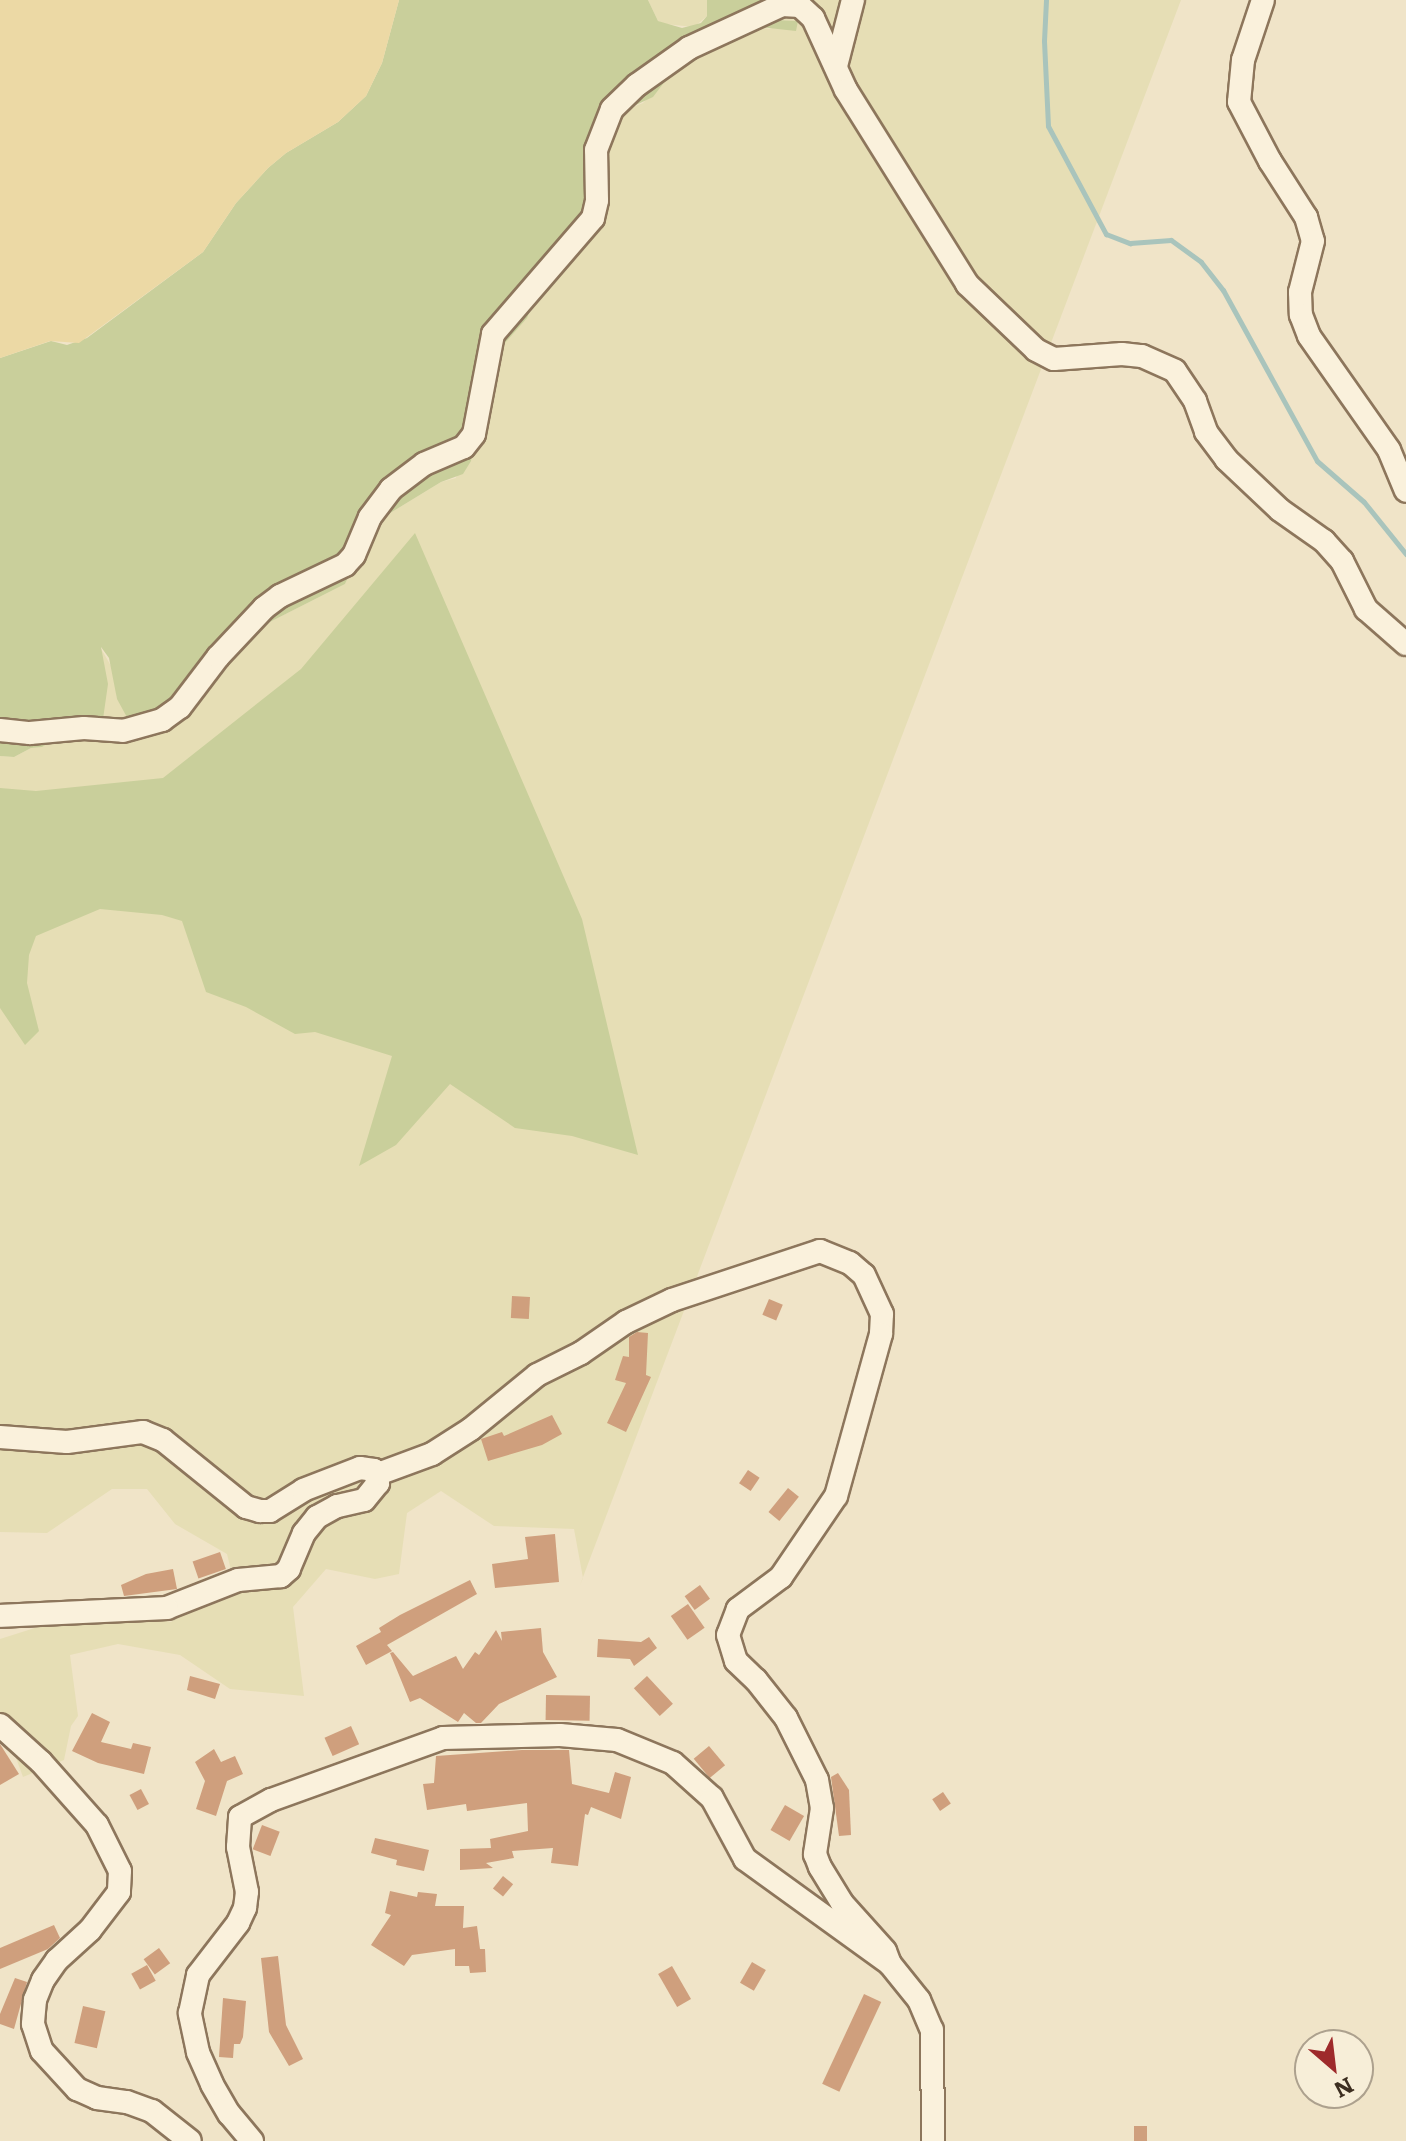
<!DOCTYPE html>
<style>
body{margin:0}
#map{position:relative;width:1406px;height:2141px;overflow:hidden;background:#f0e4c8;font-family:Literata,serif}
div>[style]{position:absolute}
.farmland>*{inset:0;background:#e6deb5}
.green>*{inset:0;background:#c9cf9b}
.sand>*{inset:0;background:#ecd9a5}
.stream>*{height:5px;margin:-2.5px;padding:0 2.5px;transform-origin:2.5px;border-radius:2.5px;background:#a9c4bc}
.building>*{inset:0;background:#cf9f7d;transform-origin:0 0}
.roads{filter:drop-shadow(2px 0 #8d765c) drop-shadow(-2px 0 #8d765c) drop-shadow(0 2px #8d765c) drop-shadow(0 -2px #8d765c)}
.minor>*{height:22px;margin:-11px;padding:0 11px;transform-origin:11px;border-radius:11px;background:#faf1dc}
span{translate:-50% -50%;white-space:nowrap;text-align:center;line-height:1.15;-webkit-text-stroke:6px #f7eed8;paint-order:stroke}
.north{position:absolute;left:1294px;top:2029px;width:80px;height:80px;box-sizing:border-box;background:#f7eed8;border:2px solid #ada18e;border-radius:50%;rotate:152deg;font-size:22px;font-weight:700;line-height:32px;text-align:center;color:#3d2e20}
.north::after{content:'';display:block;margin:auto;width:28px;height:36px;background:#9e2a2b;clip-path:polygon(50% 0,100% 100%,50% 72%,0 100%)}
</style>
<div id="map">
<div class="farmland">
<i style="clip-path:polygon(648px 0,707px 0,707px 16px,694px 27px,665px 24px,658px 21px)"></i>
<i style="clip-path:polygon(761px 0,1181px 0,580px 1585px,583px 1578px,574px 1529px,494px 1526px,441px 1491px,407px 1513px,399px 1574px,375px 1579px,326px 1569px,293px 1607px,304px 1696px,230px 1689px,180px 1655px,118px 1644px,70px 1655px,78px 1716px,71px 1726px,64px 1760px,23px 1777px,15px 1755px,0 1734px,0 1639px,101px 1607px,171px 1622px,231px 1570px,227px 1554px,175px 1524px,147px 1489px,112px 1489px,47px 1533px,0 1532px,0 756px,14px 757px,31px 748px,42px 747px,100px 647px,114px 671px,117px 699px,345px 584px,368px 534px,387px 515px,441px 482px,456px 478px,488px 361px,532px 310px,590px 164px,625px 110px,643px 103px,683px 59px,760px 27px,769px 29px,797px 21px,776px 20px,767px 15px)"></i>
</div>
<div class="green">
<i style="clip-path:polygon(399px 0,648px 0,658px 21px,682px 28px,701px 23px,707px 16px,707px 0,761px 0,767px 15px,776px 20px,798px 21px,796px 31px,760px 27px,699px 50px,675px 68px,653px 97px,625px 110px,590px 164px,590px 227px,540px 285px,527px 318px,489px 361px,477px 404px,471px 461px,463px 474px,441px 482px,387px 515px,368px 534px,345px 584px,256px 629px,185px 710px,129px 721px,117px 699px,109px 658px,101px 647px,108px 684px,102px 726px,90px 739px,79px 742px,58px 737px,42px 747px,31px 748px,14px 757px,0 756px,0 358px,51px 341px,67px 345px,87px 338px,203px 252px,236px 203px,268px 168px,286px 153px,338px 122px,366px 96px,382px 63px)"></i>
<i style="clip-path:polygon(415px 533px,582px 919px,638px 1155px,572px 1136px,515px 1128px,450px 1084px,396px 1145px,359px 1166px,392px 1056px,315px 1032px,295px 1034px,246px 1007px,206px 992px,182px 921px,162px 915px,100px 909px,36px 936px,29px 955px,27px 983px,39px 1031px,25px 1045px,0 1008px,0 788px,36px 791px,163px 778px,301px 669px)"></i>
</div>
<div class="sand">
<i style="clip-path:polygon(0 0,399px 0,382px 63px,366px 96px,338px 122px,286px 153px,268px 168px,236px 203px,203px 252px,79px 343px,50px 341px,0 358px)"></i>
</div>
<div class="stream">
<i style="left:1046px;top:0;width:41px;rotate:92.8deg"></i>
<i style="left:1044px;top:41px;width:85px;rotate:87.3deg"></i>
<i style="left:1048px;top:126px;width:123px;rotate:61.8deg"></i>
<i style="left:1106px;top:234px;width:26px;rotate:21deg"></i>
<i style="left:1130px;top:243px;width:41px;rotate:-4.2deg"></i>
<i style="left:1171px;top:240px;width:37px;rotate:36deg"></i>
<i style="left:1201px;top:262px;width:36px;rotate:52deg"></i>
<i style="left:1223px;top:290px;width:195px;rotate:61.2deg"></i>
<i style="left:1317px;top:461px;width:62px;rotate:41.1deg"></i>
<i style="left:1364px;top:502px;width:67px;rotate:51.1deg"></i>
</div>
<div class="building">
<i style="left:512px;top:1296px;width:18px;height:22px;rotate:3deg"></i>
<i style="left:769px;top:1299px;width:15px;height:17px;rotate:23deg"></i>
<i style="clip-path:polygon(637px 1332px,648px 1333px,646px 1375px,651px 1377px,626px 1432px,607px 1423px,626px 1383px,615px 1380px,623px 1356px,629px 1357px,629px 1337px)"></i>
<i style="clip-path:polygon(552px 1415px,562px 1434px,542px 1445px,488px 1461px,481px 1439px,502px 1432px,504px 1436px)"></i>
<i style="left:748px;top:1470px;width:14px;height:16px;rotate:34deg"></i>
<i style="left:788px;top:1488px;width:14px;height:31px;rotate:39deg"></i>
<i style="clip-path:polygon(555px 1534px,559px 1582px,495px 1588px,492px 1564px,528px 1559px,525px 1537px)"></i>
<i style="left:220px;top:1552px;width:18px;height:29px;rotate:71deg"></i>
<i style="clip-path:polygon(173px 1569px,177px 1589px,124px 1596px,121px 1585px,146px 1574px)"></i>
<i style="clip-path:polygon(470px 1580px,477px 1594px,387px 1645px,392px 1651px,366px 1665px,356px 1646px,381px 1632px,379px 1628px,400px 1615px)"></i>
<i style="left:700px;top:1585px;width:17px;height:19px;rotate:54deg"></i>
<i style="left:688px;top:1604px;width:29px;height:21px;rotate:55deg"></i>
<i style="clip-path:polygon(541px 1628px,543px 1652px,557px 1677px,499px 1704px,481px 1723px,476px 1723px,464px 1713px,458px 1722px,420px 1698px,410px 1702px,390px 1653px,393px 1652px,413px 1676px,456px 1656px,463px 1669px,475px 1652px,479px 1655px,496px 1630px,502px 1641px,501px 1632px)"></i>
<i style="clip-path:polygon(649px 1637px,657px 1648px,634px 1666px,630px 1659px,597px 1657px,598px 1639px,641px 1642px)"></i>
<i style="clip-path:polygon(190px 1676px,220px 1684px,215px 1699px,187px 1690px)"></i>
<i style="left:647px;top:1676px;width:38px;height:18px;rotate:47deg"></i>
<i style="left:546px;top:1695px;width:44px;height:25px;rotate:1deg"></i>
<i style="clip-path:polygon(92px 1713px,110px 1722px,101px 1742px,131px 1749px,133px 1743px,151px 1747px,144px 1774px,98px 1763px,72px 1751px)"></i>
<i style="left:351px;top:1726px;width:20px;height:29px;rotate:66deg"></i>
<i style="clip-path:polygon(0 1744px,19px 1774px,0 1785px)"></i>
<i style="left:709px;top:1746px;width:25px;height:20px;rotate:50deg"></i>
<i style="clip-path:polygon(214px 1749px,221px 1762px,235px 1756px,243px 1774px,227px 1781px,216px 1816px,196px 1809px,205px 1781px,195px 1762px)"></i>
<i style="clip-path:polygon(522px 1750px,569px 1750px,572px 1784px,609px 1793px,615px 1772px,631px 1777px,621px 1819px,591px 1807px,588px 1815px,585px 1814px,578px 1866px,551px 1863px,553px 1848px,512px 1851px,514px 1858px,486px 1863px,493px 1868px,460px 1870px,460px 1849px,491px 1848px,490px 1839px,528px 1831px,527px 1803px,467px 1811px,466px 1804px,427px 1810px,423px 1784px,434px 1783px,436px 1756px)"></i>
<i style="clip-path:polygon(838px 1773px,849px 1790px,851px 1835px,839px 1836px,831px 1777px)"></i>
<i style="left:141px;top:1789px;width:17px;height:13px;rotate:62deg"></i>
<i style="left:943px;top:1792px;width:14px;height:13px;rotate:56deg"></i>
<i style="left:785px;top:1805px;width:22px;height:29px;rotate:30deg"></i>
<i style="left:262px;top:1825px;width:19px;height:26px;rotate:21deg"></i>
<i style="clip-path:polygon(375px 1838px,429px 1850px,424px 1871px,396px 1865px,397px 1860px,371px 1853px)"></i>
<i style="left:503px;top:1876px;width:13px;height:16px;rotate:39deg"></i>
<i style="clip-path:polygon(390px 1891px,417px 1897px,418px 1892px,437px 1894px,435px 1906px,464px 1906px,463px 1928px,477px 1926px,480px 1949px,485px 1949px,486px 1972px,470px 1973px,469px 1966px,455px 1966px,455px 1949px,412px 1955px,404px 1966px,371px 1945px,391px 1915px,385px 1913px)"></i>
<i style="clip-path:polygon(54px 1925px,60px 1938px,48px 1949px,0 1969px,0 1948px)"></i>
<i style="left:159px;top:1948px;width:19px;height:19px;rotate:54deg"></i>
<i style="clip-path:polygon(278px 1956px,286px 2025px,303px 2059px,289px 2066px,269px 2032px,261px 1958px)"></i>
<i style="left:752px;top:1962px;width:16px;height:24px;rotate:30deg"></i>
<i style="left:147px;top:1965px;width:18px;height:18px;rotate:61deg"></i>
<i style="left:672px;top:1966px;width:38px;height:16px;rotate:60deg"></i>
<i style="clip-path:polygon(15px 1978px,27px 1982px,14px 2029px,0 2024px,0 2014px)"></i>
<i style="left:864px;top:1994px;width:19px;height:99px;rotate:25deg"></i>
<i style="clip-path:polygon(223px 1998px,246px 2001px,243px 2037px,240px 2044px,234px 2044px,233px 2058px,219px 2057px)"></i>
<i style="left:83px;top:2006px;width:23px;height:38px;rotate:13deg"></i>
<i style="left:1134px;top:2126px;width:13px;height:15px"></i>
</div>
<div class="roads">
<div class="minor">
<i style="left:1263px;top:0;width:63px;rotate:108.4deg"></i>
<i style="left:1243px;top:60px;width:42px;rotate:95.4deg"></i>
<i style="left:1239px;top:102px;width:67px;rotate:62.3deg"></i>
<i style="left:1270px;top:161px;width:67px;rotate:57.3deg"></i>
<i style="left:1306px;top:217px;width:25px;rotate:74deg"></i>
<i style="left:1313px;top:241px;width:53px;rotate:104.3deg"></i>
<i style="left:1300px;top:292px;width:23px;rotate:88deg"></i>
<i style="left:1301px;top:315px;width:22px;rotate:69deg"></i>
<i style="left:1309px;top:336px;width:139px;rotate:54.9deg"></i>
<i style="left:1389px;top:450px;width:44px;rotate:67.5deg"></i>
<i style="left:836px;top:66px;width:68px;rotate:-75.6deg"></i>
<i style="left:0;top:730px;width:30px;rotate:6deg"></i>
<i style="left:30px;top:733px;width:54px;rotate:-5.3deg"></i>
<i style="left:84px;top:728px;width:39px;rotate:4deg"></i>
<i style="left:123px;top:731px;width:41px;rotate:-15.8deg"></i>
<i style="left:162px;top:720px;width:22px;rotate:-36deg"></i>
<i style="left:180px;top:707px;width:63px;rotate:-52.8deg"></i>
<i style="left:218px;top:657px;width:67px;rotate:-46.8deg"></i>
<i style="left:264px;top:608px;width:20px;rotate:-37deg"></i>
<i style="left:280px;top:596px;width:72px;rotate:-25.5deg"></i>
<i style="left:345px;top:565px;width:13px;rotate:-48deg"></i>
<i style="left:354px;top:555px;width:41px;rotate:-67.2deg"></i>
<i style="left:370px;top:517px;width:35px;rotate:-53deg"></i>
<i style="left:391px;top:489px;width:41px;rotate:-37.1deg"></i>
<i style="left:424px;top:464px;width:43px;rotate:-23deg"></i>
<i style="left:464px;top:447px;width:16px;rotate:-52deg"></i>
<i style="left:474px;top:434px;width:102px;rotate:-79.2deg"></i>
<i style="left:493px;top:334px;width:153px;rotate:-49.2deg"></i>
<i style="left:593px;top:218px;width:18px;rotate:-77deg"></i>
<i style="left:597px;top:200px;width:50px;rotate:-91.1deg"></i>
<i style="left:596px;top:150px;width:44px;rotate:-68.7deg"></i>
<i style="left:612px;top:109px;width:35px;rotate:-44deg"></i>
<i style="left:637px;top:85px;width:64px;rotate:-35.4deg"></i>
<i style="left:689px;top:48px;width:102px;rotate:-24.8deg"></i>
<i style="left:782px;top:5px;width:18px;rotate:3deg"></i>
<i style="left:800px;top:6px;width:18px;rotate:43deg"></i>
<i style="left:813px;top:18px;width:79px;rotate:65.4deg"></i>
<i style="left:846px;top:90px;width:229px;rotate:58deg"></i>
<i style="left:967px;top:284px;width:95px;rotate:43.7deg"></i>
<i style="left:1036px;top:350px;width:20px;rotate:27deg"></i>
<i style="left:1054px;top:359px;width:68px;rotate:-4.2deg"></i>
<i style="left:1122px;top:354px;width:20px;rotate:6deg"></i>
<i style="left:1142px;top:356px;width:36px;rotate:24deg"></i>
<i style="left:1175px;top:371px;width:36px;rotate:56deg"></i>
<i style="left:1195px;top:401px;width:33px;rotate:70deg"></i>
<i style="left:1206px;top:432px;width:34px;rotate:53deg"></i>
<i style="left:1226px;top:459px;width:74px;rotate:43.4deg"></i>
<i style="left:1280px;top:510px;width:54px;rotate:35.2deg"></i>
<i style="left:1324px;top:541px;width:27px;rotate:48deg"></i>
<i style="left:1342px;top:561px;width:54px;rotate:63.4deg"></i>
<i style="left:1366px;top:609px;width:53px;rotate:41.2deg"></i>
<i style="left:0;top:1437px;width:67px;rotate:4.3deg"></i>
<i style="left:67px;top:1442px;width:77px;rotate:-7.5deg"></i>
<i style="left:143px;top:1432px;width:22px;rotate:22deg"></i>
<i style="left:163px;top:1440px;width:107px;rotate:38.9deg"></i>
<i style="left:246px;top:1507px;width:15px;rotate:16deg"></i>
<i style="left:260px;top:1511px;width:10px"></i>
<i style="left:270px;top:1511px;width:39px;rotate:-32deg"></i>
<i style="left:303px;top:1490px;width:61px;rotate:-21.1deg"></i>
<i style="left:360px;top:1468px;width:14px;rotate:8deg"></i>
<i style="left:374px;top:1470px;width:14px;rotate:73deg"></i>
<i style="left:378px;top:1483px;width:22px;rotate:129deg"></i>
<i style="left:364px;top:1500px;width:28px;rotate:167deg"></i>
<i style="left:337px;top:1506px;width:23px;rotate:151deg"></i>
<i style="left:317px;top:1517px;width:21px;rotate:129deg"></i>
<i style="left:304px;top:1533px;width:39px;rotate:113deg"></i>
<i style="left:289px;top:1569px;width:11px;rotate:139deg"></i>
<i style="left:281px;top:1576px;width:43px;rotate:174.7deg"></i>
<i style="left:238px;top:1580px;width:76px;rotate:158.5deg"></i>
<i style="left:167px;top:1608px;width:167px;rotate:177.3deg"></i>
<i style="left:378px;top:1474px;width:58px;rotate:-20.3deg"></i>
<i style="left:432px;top:1454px;width:46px;rotate:-32.7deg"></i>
<i style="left:471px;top:1429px;width:85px;rotate:-39.3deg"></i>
<i style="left:537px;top:1375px;width:49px;rotate:-26.6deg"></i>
<i style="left:581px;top:1353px;width:55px;rotate:-34.6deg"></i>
<i style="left:626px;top:1322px;width:51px;rotate:-25.6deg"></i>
<i style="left:672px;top:1300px;width:156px;rotate:-18.3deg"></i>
<i style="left:820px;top:1251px;width:32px;rotate:22deg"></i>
<i style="left:850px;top:1263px;width:18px;rotate:41deg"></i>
<i style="left:864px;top:1275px;width:43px;rotate:65.2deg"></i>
<i style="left:882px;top:1314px;width:20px;rotate:93deg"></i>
<i style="left:881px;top:1334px;width:168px;rotate:105.5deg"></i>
<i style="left:836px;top:1496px;width:98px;rotate:124.2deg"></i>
<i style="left:781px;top:1577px;width:54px;rotate:143.3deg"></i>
<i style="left:738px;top:1609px;width:28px;rotate:111deg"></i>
<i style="left:728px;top:1635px;width:27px;rotate:73deg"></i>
<i style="left:736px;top:1661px;width:28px;rotate:44deg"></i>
<i style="left:756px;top:1680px;width:48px;rotate:51.7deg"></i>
<i style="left:786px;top:1718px;width:69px;rotate:63.4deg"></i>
<i style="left:817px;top:1780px;width:28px;rotate:80deg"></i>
<i style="left:822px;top:1808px;width:47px;rotate:98.7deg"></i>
<i style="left:815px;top:1854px;width:14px;rotate:69deg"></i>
<i style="left:820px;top:1867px;width:42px;rotate:58.6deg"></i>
<i style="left:842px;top:1903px;width:64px;rotate:48.1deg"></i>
<i style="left:885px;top:1951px;width:14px;rotate:69deg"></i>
<i style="left:0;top:1725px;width:55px;rotate:42.1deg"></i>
<i style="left:41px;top:1762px;width:84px;rotate:48.4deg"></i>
<i style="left:97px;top:1825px;width:51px;rotate:63.4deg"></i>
<i style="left:120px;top:1871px;width:21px;rotate:93deg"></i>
<i style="left:119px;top:1892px;width:48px;rotate:127.3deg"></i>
<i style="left:90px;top:1930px;width:45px;rotate:137.7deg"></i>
<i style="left:57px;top:1960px;width:24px;rotate:125deg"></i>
<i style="left:43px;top:1980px;width:22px;rotate:112deg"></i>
<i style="left:35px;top:2000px;width:24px;rotate:95deg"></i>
<i style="left:33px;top:2024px;width:28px;rotate:72deg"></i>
<i style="left:42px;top:2051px;width:52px;rotate:47.4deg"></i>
<i style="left:77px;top:2089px;width:22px;rotate:24deg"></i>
<i style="left:97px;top:2098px;width:30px;rotate:8deg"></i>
<i style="left:127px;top:2102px;width:27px;rotate:20deg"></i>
<i style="left:152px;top:2111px;width:48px;rotate:38.3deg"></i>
<i style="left:252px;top:2141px;width:35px;rotate:-130deg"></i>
<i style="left:229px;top:2114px;width:34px;rotate:-120deg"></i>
<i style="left:212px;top:2084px;width:35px;rotate:-114deg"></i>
<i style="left:198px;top:2052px;width:40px;rotate:-102deg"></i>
<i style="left:190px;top:2013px;width:39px;rotate:-78deg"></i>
<i style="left:198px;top:1975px;width:66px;rotate:-52.4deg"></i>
<i style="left:238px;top:1923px;width:17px;rotate:-65deg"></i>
<i style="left:245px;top:1908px;width:16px;rotate:-83deg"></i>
<i style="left:247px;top:1892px;width:46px;rotate:-101.3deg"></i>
<i style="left:238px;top:1847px;width:30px;rotate:-86deg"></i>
<i style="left:240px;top:1817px;width:35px;rotate:-29deg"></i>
<i style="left:271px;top:1800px;width:183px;rotate:-19.8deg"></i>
<i style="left:443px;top:1738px;width:117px;rotate:-1.5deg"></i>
<i style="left:560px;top:1735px;width:57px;rotate:5deg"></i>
<i style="left:617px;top:1740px;width:61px;rotate:22.3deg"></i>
<i style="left:673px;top:1763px;width:52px;rotate:41.9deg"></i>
<i style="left:712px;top:1798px;width:69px;rotate:61.6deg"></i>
<i style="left:745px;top:1859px;width:179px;rotate:35.9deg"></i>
<i style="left:890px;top:1964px;width:46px;rotate:51.1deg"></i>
<i style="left:919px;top:2000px;width:33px;rotate:67deg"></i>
<i style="left:932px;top:2030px;width:111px;rotate:89.5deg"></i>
</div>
</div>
<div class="north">N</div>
</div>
